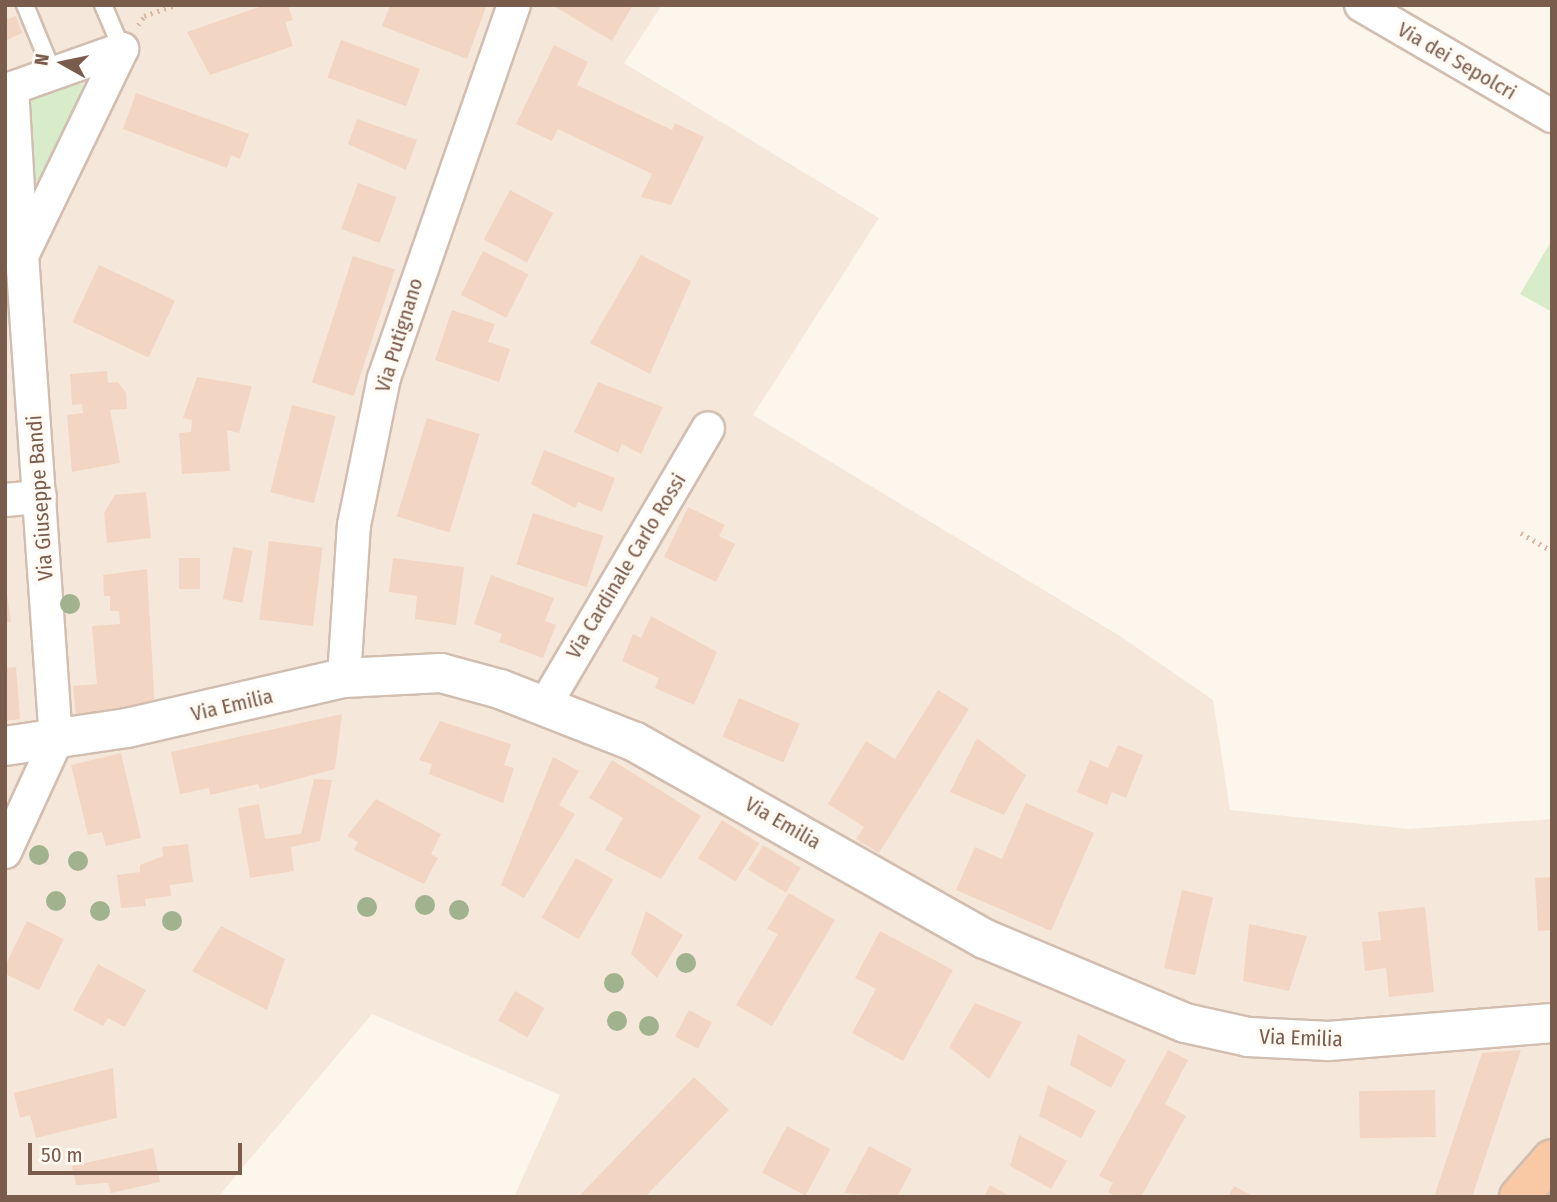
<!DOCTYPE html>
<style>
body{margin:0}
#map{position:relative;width:1557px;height:1202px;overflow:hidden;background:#fdf6ec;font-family:"Fira Sans Condensed",sans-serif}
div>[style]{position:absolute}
.residential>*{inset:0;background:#f5e8da}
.green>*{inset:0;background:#d8ecc9}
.building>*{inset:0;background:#f3d5c3;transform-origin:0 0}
.path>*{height:4.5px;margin-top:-2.25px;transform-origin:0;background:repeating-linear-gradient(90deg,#d9b8a5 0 2px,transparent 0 7px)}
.roads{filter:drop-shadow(2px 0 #d1beb0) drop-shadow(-2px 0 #d1beb0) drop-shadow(0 2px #d1beb0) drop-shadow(0 -2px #d1beb0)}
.service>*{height:16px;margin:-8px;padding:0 8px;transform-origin:8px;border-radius:8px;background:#fff}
.minor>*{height:32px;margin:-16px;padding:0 16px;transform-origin:16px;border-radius:16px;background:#fff}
.secondary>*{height:38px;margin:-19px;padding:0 19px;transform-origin:19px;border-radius:19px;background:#fff}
.trunk>*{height:38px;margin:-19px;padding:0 19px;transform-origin:19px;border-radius:19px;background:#f9c8a4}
.trees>*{width:20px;height:20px;margin:-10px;border-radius:50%;background:#a0b28e}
span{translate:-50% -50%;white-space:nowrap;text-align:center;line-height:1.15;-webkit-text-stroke:7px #fffaf3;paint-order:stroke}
.street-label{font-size:21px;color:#7a5c4d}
.frame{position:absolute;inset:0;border:7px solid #7a5c4d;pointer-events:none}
.north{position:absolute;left:28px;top:28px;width:70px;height:70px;-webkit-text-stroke:5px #fffaf3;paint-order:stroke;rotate:279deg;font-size:19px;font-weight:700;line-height:28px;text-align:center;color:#7a5c4d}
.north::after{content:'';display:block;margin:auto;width:24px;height:32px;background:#7a5c4d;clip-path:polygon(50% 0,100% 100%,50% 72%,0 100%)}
.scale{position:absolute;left:28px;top:1143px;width:214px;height:32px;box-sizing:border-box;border:4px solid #7a5c4d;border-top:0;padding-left:9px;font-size:21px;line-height:24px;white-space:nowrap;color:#7a5c4d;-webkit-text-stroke:5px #fffaf3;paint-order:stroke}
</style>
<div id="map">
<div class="residential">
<i style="clip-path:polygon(5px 5px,662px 5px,624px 63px,879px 218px,753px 415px,1120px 636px,1213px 700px,1230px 810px,1409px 829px,1552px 819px,1552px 1197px,514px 1197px,560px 1095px,372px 1014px,218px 1197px,5px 1197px)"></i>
</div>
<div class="green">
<i style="clip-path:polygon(74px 78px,84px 87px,43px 178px,35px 181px,29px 101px)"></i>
<i style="clip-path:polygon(5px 211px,16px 316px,5px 317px)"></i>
<i style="clip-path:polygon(1552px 240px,1552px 312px,1520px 294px)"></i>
</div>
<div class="building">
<i style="clip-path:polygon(265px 5px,288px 5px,293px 20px,285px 22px,293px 46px,210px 75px,187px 32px)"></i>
<i style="clip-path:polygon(390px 5px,483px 5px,486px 7px,467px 59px,382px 26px)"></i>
<i style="clip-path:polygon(552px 5px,633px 5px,612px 41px)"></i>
<i style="clip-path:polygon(5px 12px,8px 19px,16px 16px,22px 33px,5px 41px)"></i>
<i style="left:341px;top:40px;width:84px;height:40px;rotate:20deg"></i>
<i style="clip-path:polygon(554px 45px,588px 62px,577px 85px,672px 130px,675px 123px,704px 137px,671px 205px,641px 197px,652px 174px,558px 129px,552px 141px,516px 124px)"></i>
<i style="clip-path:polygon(136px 93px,249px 134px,240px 159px,231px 155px,227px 168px,123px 129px)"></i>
<i style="clip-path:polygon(357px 119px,417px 140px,406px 170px,348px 144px)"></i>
<i style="left:358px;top:183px;width:41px;height:49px;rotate:20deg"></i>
<i style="left:510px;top:190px;width:49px;height:56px;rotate:28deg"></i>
<i style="left:483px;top:251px;width:51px;height:49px;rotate:27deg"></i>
<i style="clip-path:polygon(641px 255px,691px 281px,650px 374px,590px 343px)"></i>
<i style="left:353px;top:256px;width:44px;height:133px;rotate:18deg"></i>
<i style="left:99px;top:265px;width:84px;height:63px;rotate:25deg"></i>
<i style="clip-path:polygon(452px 310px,495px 324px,488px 342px,510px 349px,499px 382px,435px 360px)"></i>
<i style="clip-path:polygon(107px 371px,108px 383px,118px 382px,126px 393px,127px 409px,110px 410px,120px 463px,72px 472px,67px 415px,83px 413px,82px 404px,72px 405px,70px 374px)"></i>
<i style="clip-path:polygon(197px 377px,252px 386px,239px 433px,227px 430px,230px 471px,182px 474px,179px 433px,191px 432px,192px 420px,183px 418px)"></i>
<i style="clip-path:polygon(598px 382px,663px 407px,641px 454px,622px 444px,618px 453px,574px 432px)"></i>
<i style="left:292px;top:405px;width:45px;height:90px;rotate:14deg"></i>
<i style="left:427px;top:418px;width:55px;height:103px;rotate:17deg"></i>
<i style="clip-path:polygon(544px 450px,615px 478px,602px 512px,578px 502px,575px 508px,531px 484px)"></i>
<i style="clip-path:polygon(146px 492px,151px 538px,107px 543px,104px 513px,115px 495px)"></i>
<i style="clip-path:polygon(688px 507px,725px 525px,719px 536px,735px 544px,716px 582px,664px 557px)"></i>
<i style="left:533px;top:513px;width:74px;height:54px;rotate:18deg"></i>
<i style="left:269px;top:541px;width:54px;height:79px;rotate:7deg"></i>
<i style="left:233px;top:547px;width:20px;height:53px;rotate:11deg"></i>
<i style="left:179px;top:558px;width:21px;height:31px"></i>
<i style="clip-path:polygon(393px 558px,464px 567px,456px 625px,415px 619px,417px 596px,389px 592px)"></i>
<i style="clip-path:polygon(147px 569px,155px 710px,76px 717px,73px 686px,97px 684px,92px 626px,120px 624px,119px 611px,110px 611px,110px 596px,104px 596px,103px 575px)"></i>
<i style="clip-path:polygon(491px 575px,554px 598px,545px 621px,556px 625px,543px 658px,499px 642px,502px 634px,474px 624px)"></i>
<i style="clip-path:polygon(5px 581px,11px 622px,5px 623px)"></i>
<i style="clip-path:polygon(651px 616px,717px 652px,694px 705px,655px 688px,659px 678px,622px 661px,633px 634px,641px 638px)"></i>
<i style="clip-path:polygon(16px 667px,20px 719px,5px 721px,5px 668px)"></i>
<i style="clip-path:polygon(938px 690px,969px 709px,879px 853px,856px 839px,864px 827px,828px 804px,866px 741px,895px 759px)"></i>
<i style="left:739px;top:698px;width:66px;height:42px;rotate:23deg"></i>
<i style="clip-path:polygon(342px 714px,335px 769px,260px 789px,258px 784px,210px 795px,209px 788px,180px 794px,171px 752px)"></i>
<i style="clip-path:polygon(440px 721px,511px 744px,504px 765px,514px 768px,503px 803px,429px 774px,432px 764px,419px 760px)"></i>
<i style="clip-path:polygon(977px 738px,1026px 775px,1004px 815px,950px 792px)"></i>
<i style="clip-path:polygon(1118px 745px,1143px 755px,1126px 798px,1112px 792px,1107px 805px,1077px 792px,1090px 760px,1108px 768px)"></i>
<i style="clip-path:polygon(121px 753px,141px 838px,106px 846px,102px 832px,88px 835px,71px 765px)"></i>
<i style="clip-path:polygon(553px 757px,579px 771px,559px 805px,575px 814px,524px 898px,501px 885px)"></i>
<i style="clip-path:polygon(612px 760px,701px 816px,661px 879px,605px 850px,623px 818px,589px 798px)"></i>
<i style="clip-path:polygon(314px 779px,332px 780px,320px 841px,291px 847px,294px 871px,250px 878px,238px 808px,259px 804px,265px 839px,301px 834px)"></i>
<i style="clip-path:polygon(376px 799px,441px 834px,431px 854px,438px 858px,424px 884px,354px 850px,358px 842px,347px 836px)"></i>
<i style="clip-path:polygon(1026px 803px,1094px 833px,1051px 931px,956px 890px,975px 847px,1002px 859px)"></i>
<i style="left:722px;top:820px;width:44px;height:45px;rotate:32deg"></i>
<i style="clip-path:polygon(188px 844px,193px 882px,170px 885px,171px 896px,145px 899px,146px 906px,121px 908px,117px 875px,140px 872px,140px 865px,163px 856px,162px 847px)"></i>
<i style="left:763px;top:845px;width:44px;height:29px;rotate:31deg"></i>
<i style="left:576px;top:858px;width:43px;height:69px;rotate:30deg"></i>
<i style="clip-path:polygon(1552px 877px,1552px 930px,1538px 931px,1535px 878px)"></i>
<i style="left:1182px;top:890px;width:32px;height:80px;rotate:13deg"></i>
<i style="clip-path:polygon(789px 893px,835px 920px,772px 1026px,736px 1005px,778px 934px,767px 929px)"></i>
<i style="clip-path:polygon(1425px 907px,1434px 992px,1389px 997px,1386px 968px,1365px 971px,1362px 942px,1381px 940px,1378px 912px)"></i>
<i style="clip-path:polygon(646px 911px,683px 935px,657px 978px,631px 954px)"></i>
<i style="left:27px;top:921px;width:41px;height:57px;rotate:26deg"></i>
<i style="clip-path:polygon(1249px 924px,1307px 936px,1289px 991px,1243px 981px)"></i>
<i style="clip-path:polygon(221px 926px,285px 959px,267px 1010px,192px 971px)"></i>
<i style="clip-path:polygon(880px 931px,953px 970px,903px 1061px,852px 1033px,876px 989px,855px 978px)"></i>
<i style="clip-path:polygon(98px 964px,146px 990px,125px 1027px,108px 1018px,103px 1026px,73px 1010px)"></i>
<i style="left:515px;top:991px;width:34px;height:34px;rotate:30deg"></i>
<i style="clip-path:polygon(975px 1003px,1022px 1022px,989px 1079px,949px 1047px)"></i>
<i style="left:689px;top:1010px;width:26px;height:30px;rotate:28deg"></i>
<i style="clip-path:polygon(1078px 1034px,1126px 1060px,1111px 1088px,1070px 1065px)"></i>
<i style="clip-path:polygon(1168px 1050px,1188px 1060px,1165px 1104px,1186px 1116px,1141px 1197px,1117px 1197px,1108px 1192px,1113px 1183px,1099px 1176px)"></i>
<i style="clip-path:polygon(1521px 1050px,1472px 1197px,1434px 1197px,1482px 1053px)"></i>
<i style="clip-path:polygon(113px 1068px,117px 1118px,36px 1138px,30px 1115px,20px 1118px,14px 1093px)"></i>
<i style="clip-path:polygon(694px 1077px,729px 1110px,645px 1197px,578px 1197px)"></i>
<i style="clip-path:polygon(1048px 1085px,1096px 1111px,1081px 1138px,1039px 1116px)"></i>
<i style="left:1435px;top:1090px;width:47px;height:76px;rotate:89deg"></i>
<i style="left:787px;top:1126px;width:49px;height:53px;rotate:28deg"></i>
<i style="clip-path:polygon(1019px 1135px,1067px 1161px,1051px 1189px,1010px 1166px)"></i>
<i style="clip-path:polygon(869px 1146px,912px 1169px,897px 1197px,844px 1193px)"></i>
<i style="clip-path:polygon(153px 1148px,160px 1182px,111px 1193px,108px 1183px,76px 1185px,72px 1166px)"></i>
<i style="clip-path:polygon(990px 1185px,1011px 1197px,984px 1197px)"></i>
<i style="clip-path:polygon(1234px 1186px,1255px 1197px,1228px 1197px)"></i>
</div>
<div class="path">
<i style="left:138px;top:25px;width:11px;rotate:-56deg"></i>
<i style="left:144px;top:16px;width:34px;rotate:-19deg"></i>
<i style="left:1521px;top:533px;width:36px;rotate:30deg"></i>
</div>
<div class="roads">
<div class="service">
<i style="left:25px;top:5px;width:74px;rotate:67.6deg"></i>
<i style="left:103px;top:5px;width:48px;rotate:66.6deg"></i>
</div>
<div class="minor">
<i style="left:1361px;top:5px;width:221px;rotate:30.2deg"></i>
<i style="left:5px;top:500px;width:35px;rotate:-5deg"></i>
<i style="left:344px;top:678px;width:153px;rotate:-86.3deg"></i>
<i style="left:354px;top:525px;width:150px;rotate:-78.5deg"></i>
<i style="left:384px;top:378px;width:395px;rotate:-70.8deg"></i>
<i style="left:545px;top:705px;width:321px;rotate:-59.5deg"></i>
<i style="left:5px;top:852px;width:122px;rotate:-65.3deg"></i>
<i style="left:56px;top:741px;width:486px;rotate:-94deg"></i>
<i style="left:22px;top:256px;width:168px;rotate:-93.4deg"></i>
<i style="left:12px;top:88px;width:117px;rotate:-19.5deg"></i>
<i style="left:122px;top:49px;width:230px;rotate:115.8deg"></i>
</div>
<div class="secondary">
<i style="left:5px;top:746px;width:123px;rotate:-8.4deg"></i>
<i style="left:127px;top:728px;width:223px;rotate:-13deg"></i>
<i style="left:344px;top:678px;width:97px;rotate:-3deg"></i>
<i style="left:441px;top:673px;width:61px;rotate:15.2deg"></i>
<i style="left:500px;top:689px;width:145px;rotate:21.4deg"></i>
<i style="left:635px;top:742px;width:402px;rotate:29.4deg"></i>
<i style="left:985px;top:939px;width:217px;rotate:22.8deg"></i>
<i style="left:1185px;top:1023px;width:65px;rotate:12.5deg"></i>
<i style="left:1248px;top:1037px;width:81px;rotate:2.8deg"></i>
<i style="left:1329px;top:1041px;width:224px;rotate:-4.6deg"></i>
</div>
<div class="trunk">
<i style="left:1519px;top:1197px;width:50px;rotate:-49deg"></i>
</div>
</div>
<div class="trees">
<i style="left:70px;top:604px"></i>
<i style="left:39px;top:855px"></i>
<i style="left:78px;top:861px"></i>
<i style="left:56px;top:901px"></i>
<i style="left:425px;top:905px"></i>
<i style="left:367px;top:907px"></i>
<i style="left:459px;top:910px"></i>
<i style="left:100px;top:911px"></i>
<i style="left:172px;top:921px"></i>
<i style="left:686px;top:963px"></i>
<i style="left:614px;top:983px"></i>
<i style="left:617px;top:1021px"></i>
<i style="left:649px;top:1026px"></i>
</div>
<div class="street-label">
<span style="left:1457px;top:61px;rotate:30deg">Via dei Sepolcri</span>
<span style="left:399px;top:335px;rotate:-73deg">Via Putignano</span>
<span style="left:40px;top:498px;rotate:-94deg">Via Giuseppe Bandi</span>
<span style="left:626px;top:566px;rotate:-59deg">Via Cardinale Carlo Rossi</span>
<span style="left:232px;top:705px;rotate:-13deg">Via Emilia</span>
<span style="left:783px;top:823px;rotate:30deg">Via Emilia</span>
<span style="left:1301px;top:1038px;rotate:2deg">Via Emilia</span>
</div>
<div class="frame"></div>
<div class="north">N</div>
<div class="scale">50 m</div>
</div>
